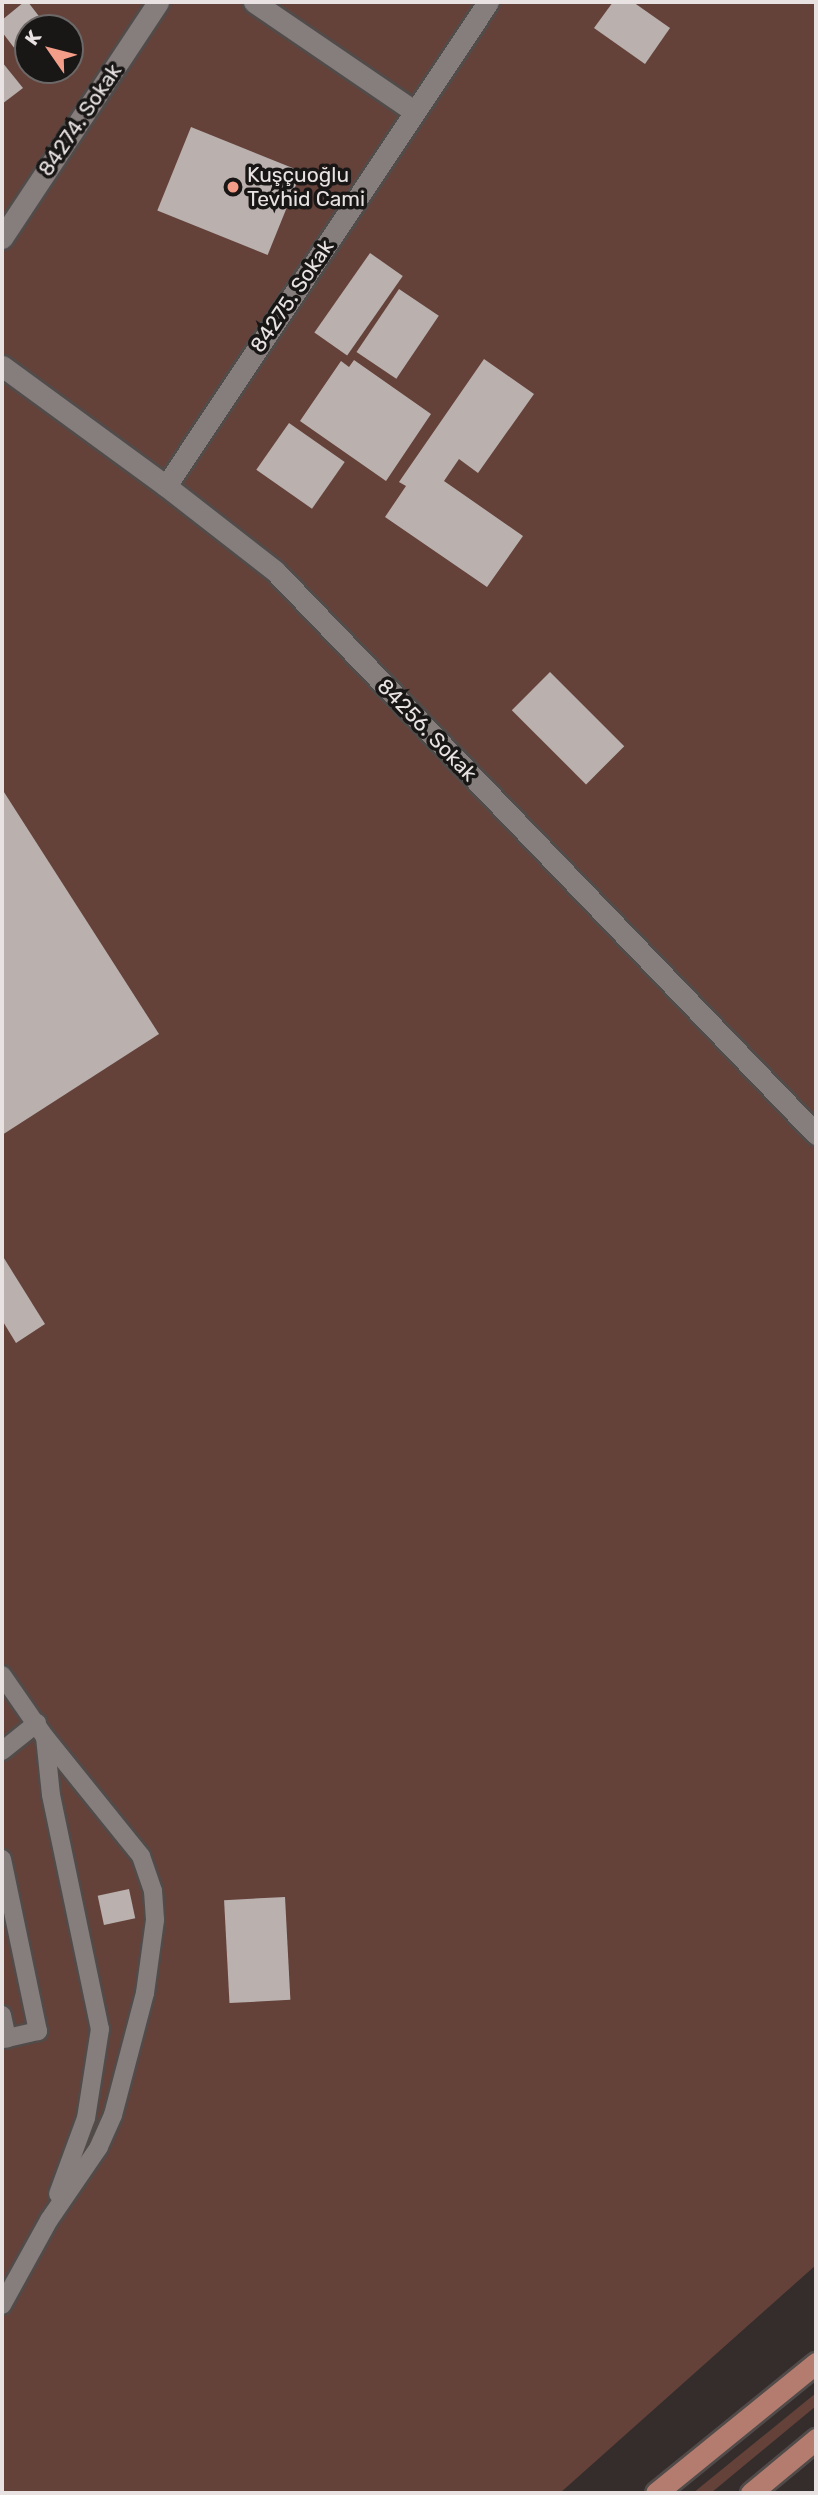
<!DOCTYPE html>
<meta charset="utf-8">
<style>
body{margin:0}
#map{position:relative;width:818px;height:2495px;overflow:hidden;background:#342d2c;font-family:Rubik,sans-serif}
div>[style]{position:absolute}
.green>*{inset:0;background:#64423a}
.building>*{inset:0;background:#bab1af;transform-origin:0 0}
.roads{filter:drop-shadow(2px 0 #514b4a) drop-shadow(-2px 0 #514b4a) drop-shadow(0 2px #514b4a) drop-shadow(0 -2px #514b4a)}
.lane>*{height:18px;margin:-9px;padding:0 9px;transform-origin:9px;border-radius:9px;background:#867e7c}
.street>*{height:21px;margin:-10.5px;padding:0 10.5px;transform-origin:10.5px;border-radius:10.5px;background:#867e7c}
.secondary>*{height:21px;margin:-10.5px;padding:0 10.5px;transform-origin:10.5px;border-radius:10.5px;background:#867e7c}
.primary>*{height:21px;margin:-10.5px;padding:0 10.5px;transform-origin:10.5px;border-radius:10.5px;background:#b37c6f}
.dots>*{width:19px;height:19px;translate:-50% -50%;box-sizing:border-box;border:4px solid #191616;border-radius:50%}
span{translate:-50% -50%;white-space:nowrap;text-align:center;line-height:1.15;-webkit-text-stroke:7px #191616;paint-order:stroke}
.street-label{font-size:21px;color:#e8e3e2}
.poi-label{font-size:21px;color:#e8e3e2}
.left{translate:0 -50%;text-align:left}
.frame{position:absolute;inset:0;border:4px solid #e8e3e2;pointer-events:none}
.north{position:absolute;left:14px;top:14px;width:70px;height:70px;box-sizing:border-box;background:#191616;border:2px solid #6c6868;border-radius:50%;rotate:305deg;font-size:19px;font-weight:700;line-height:28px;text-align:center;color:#e8e3e2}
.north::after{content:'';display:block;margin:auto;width:24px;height:32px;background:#f49e89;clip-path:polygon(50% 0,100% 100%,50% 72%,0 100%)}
</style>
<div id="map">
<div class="green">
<i style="clip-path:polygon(evenodd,2px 2px,816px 2px,816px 2265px,560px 2493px,2px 2493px,2px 2px,28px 28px,70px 28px,70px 70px,28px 70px,28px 28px)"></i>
<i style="clip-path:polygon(816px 2393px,816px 2406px,711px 2493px,693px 2493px)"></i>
</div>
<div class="building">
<i style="clip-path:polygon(24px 2px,28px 2px,48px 28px,28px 28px,28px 66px,2px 32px,2px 20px)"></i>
<i style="clip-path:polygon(613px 2px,633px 2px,670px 28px,645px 64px,594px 28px)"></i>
<i style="clip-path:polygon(2px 62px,23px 88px,2px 104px)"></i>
<i style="left:191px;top:127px;width:119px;height:90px;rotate:22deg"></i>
<i style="left:370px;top:253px;width:40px;height:97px;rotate:35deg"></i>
<i style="left:399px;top:289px;width:48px;height:76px;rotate:34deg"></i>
<i style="clip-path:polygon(484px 359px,534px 394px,478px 473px,459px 459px,444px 481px,523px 536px,487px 587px,385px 517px,406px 486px,399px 482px)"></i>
<i style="clip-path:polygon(354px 360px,431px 414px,386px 481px,300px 421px,341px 361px,349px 367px)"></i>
<i style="left:289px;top:423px;width:68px;height:57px;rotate:35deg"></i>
<i style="left:550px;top:672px;width:105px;height:54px;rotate:45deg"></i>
<i style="clip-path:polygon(2px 789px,159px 1034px,2px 1135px)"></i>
<i style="clip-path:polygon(2px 1255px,45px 1324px,16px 1343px,2px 1320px)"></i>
<i style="left:129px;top:1889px;width:30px;height:32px;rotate:78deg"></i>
<i style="left:285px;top:1897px;width:103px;height:61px;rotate:87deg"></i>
</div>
<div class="roads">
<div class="lane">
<i style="left:2px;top:1675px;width:75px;rotate:55.3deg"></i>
<i style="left:45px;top:1737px;width:153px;rotate:51.1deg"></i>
<i style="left:141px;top:1856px;width:37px;rotate:71deg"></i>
<i style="left:153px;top:1891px;width:29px;rotate:86deg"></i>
<i style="left:155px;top:1920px;width:74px;rotate:97.8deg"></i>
<i style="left:145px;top:1993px;width:126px;rotate:104.7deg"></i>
<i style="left:113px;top:2115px;width:35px;rotate:114deg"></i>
<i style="left:99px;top:2147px;width:88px;rotate:124.4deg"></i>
<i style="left:49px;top:2220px;width:97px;rotate:118.9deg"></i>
<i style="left:45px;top:1737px;width:58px;rotate:84.1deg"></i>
<i style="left:51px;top:1795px;width:239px;rotate:78.2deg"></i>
<i style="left:100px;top:2029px;width:90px;rotate:98.9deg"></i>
<i style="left:86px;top:2118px;width:81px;rotate:110.2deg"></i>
<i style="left:2px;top:1751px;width:45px;rotate:-38.7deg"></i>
<i style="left:2px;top:1859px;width:176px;rotate:78.2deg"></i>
<i style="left:38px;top:2031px;width:37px;rotate:167deg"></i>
<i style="left:2px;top:2015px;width:24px;rotate:78deg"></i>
</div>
<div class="street">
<i style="left:254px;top:2px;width:194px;rotate:34.3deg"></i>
<i style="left:2px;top:238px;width:283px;rotate:-56.5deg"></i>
<i style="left:166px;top:486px;width:581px;rotate:-56.36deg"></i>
</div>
<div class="secondary">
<i style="left:2px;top:366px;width:203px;rotate:36.2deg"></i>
<i style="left:166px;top:486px;width:138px;rotate:37.9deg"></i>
<i style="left:275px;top:571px;width:781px;rotate:46.14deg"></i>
</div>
<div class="primary">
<i style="left:656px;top:2493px;width:206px;rotate:-39.1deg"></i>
<i style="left:751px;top:2493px;width:85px;rotate:-39.7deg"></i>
</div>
</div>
<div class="dots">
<i style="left:233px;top:187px;background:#f49e89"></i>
</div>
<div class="street-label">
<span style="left:80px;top:120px;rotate:-56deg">84274. Sokak</span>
<span style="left:292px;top:296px;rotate:-56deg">84275. Sokak</span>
<span style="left:427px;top:730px;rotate:46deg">84256. Sokak</span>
</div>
<div class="poi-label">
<span class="left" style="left:247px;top:187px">Kuşçuoğlu<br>Tevhid Cami</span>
</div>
<div class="frame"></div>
<div class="north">K</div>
</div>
